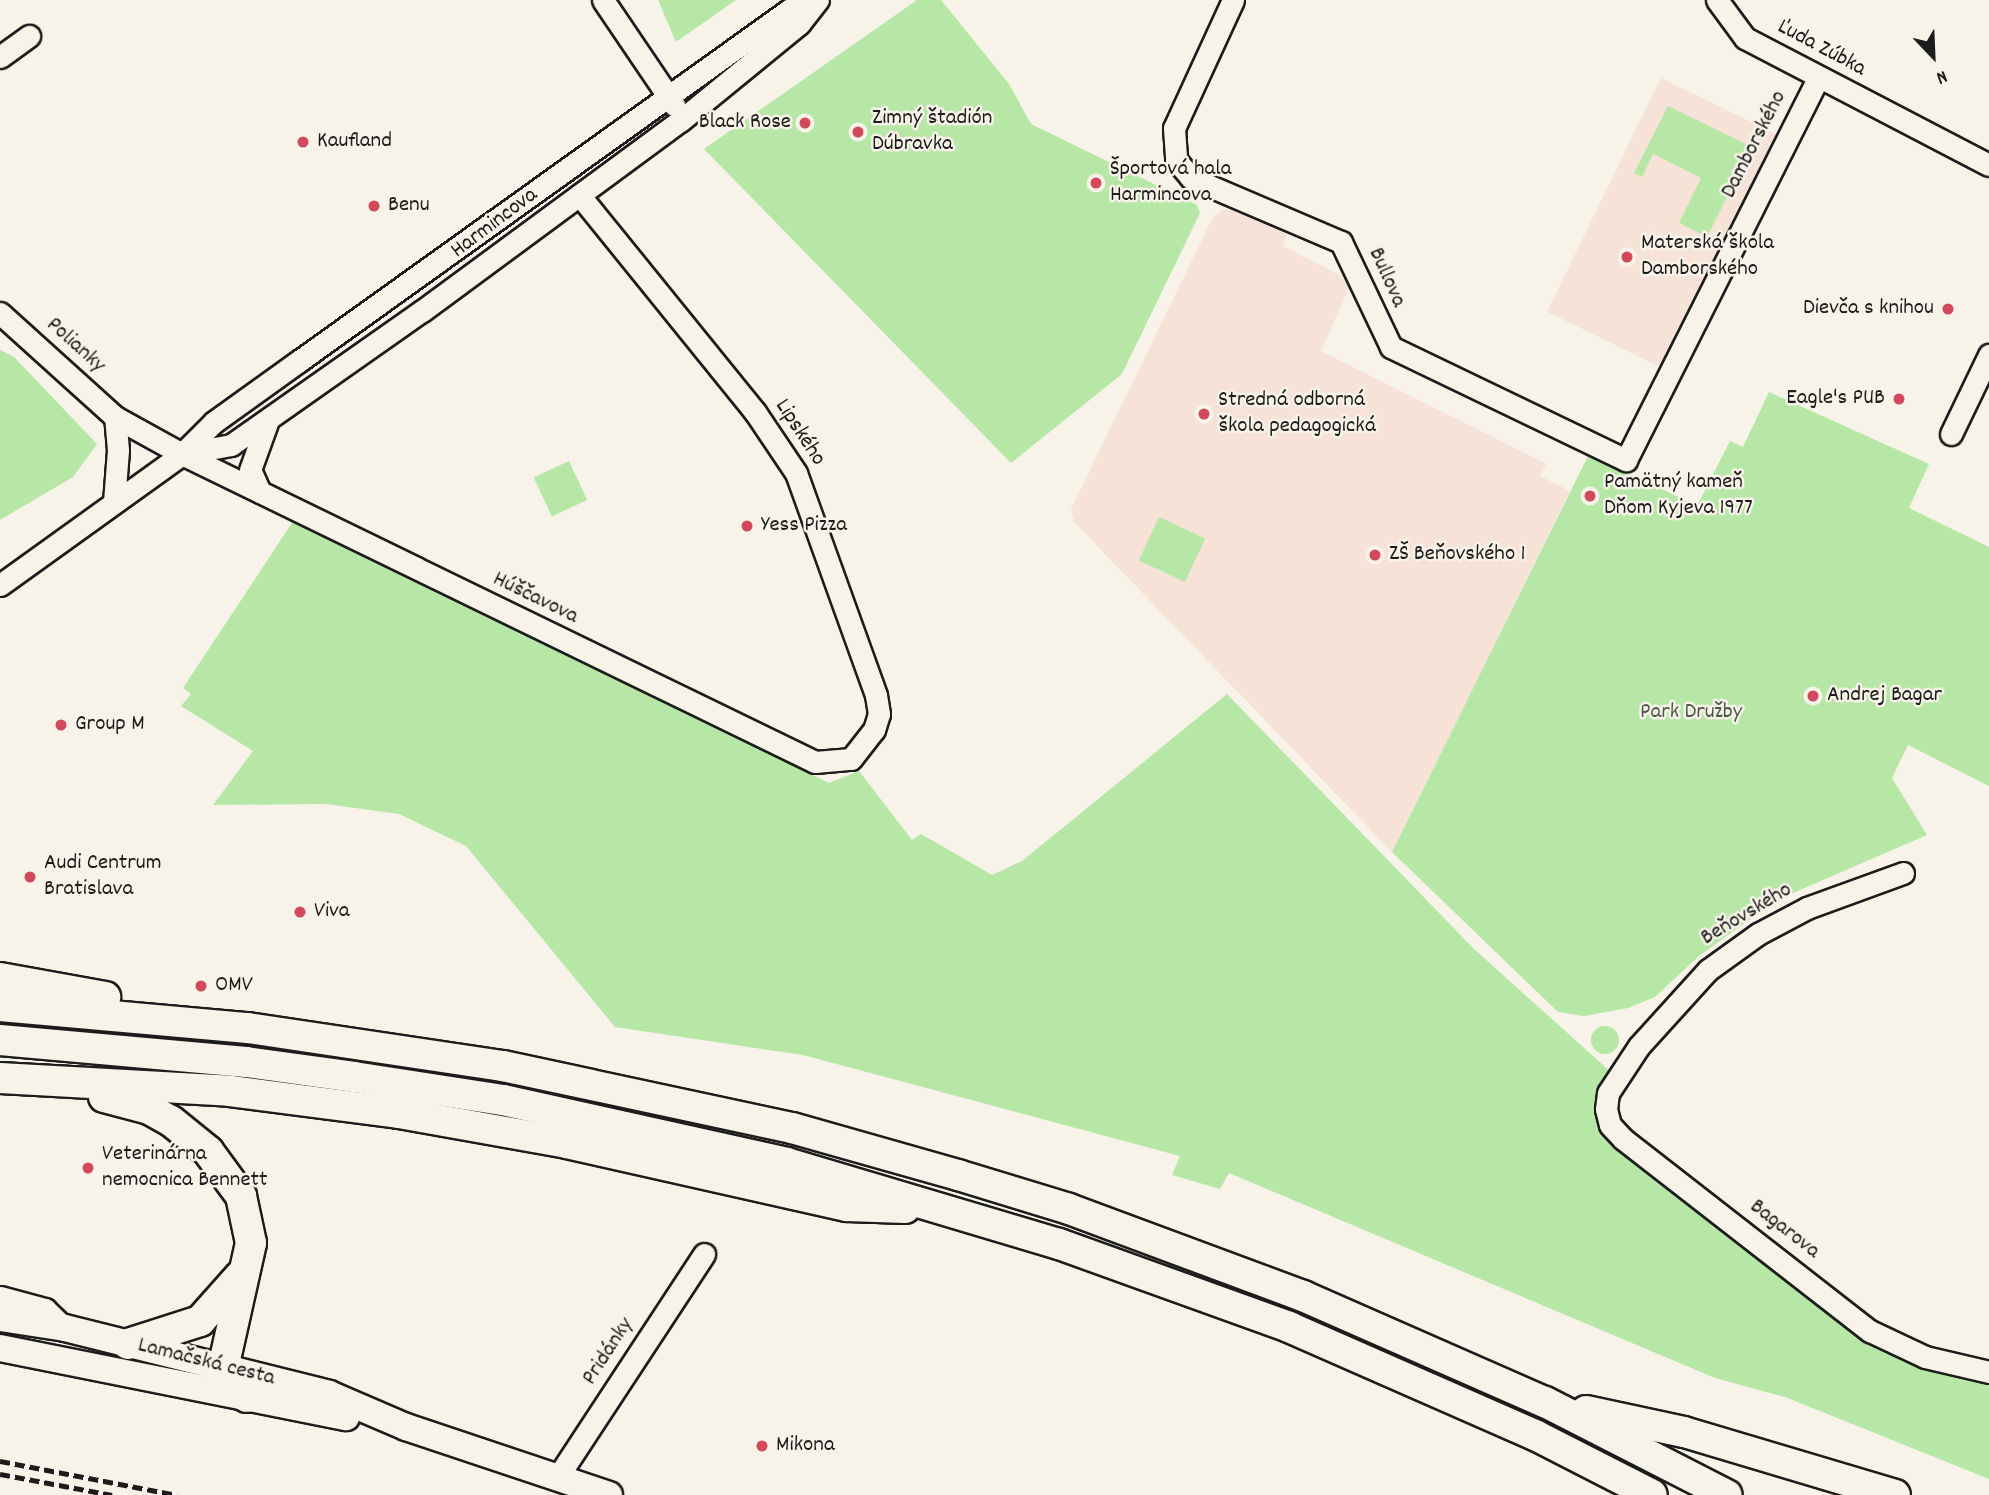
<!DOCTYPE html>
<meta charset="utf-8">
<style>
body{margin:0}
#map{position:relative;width:1989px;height:1495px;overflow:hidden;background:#f7f3e8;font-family:Dekko,sans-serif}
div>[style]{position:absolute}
.built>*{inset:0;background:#f7e2d8;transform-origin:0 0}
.green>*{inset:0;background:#b6e7a7;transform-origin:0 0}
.round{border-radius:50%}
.roads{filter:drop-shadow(2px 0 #1c1c1c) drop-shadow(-2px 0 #1c1c1c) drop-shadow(0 2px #1c1c1c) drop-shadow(0 -2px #1c1c1c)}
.minor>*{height:21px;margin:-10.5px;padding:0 10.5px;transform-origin:10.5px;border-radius:10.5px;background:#f7f3e8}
.major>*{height:26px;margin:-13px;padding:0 13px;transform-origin:13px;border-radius:13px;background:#f7f3e8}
.highway>*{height:30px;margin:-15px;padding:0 15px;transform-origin:15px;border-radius:15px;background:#f7f3e8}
.rail>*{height:5px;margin-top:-2.5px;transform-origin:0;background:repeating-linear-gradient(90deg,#1c1c1c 0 10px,transparent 0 15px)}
.dots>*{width:19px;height:19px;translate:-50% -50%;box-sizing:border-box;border:4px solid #f7f3e8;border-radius:50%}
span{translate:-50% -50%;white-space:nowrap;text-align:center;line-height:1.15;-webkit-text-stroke:5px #f7f3e8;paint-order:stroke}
.street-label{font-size:23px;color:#1c1c1c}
.poi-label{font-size:23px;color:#1c1c1c}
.left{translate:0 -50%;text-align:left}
.right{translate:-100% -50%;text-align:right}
.park-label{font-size:23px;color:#4a5946}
.north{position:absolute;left:1898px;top:21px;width:70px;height:70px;-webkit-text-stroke:5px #f7f3e8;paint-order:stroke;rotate:157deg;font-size:19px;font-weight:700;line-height:28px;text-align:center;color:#1c1c1c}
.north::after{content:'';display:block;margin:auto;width:24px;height:32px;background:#1c1c1c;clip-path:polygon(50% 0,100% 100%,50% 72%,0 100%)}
</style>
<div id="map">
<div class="built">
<i style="left:1661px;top:78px;width:130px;height:260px;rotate:26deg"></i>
<i style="clip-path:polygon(1224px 209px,1237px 210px,1287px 234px,1283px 246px,1340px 275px,1350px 286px,1321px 351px,1546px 464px,1540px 476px,1570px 491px,1392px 852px,1074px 522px,1071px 509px,1213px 217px)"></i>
</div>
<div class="green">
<i style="clip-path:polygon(658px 0,736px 0,676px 42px)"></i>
<i style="clip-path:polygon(917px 0,941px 0,1009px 84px,1031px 124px,1197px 205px,1200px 213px,1122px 374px,1011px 463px,704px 149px)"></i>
<i style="clip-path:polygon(1668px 106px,1752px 147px,1707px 237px,1679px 223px,1701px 178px,1653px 154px,1642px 177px,1634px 173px)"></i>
<i style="clip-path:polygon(0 350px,14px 357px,97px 444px,73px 477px,0 520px)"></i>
<i style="clip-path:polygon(1769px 392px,1929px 464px,1909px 508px,1989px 547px,1989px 786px,1908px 745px,1892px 778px,1927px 835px,1793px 893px,1753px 917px,1699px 956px,1655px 997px,1628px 1008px,1584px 1016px,1558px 1012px,1392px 852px,1589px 454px,1697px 506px,1730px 441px,1743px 447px)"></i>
<i style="left:569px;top:461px;width:43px;height:39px;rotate:65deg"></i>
<i style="left:1159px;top:517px;width:51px;height:48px;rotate:25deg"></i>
<i style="clip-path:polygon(294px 520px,829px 783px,859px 771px,912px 840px,921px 834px,992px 875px,1022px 861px,1227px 694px,1474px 949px,1612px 1073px,1604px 1132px,1612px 1142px,1876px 1347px,1905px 1361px,1989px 1383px,1989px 1479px,1785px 1397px,1715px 1378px,1229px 1173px,1220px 1189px,1172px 1175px,1180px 1156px,803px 1055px,615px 1027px,466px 846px,399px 814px,326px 804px,213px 805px,253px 751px,181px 706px,191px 694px,183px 688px)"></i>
<i class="round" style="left:1591px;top:1026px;width:28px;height:28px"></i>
</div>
<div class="roads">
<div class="minor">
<i style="left:603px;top:0;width:127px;rotate:55.9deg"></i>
<i style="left:1233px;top:0;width:141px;rotate:114.7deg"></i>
<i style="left:1174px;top:128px;width:32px;rotate:86deg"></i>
<i style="left:1176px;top:160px;width:23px;rotate:50deg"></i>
<i style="left:1191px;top:178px;width:163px;rotate:23.1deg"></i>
<i style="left:1341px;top:242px;width:116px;rotate:64.5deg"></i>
<i style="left:1391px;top:347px;width:261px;rotate:25.7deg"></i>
<i style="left:1626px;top:460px;width:427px;rotate:-63.3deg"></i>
<i style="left:1717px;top:0;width:47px;rotate:53.6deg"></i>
<i style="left:1745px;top:38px;width:275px;rotate:27.5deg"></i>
<i style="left:0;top:57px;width:36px;rotate:-36deg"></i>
<i style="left:0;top:313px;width:155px;rotate:42.1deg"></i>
<i style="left:115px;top:417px;width:77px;rotate:28.9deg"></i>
<i style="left:182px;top:454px;width:704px;rotate:25.95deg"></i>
<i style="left:815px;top:762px;width:36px;rotate:-5deg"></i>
<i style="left:851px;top:759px;width:37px;rotate:-52deg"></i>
<i style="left:874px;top:730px;width:17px;rotate:-73deg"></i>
<i style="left:879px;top:714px;width:19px;rotate:-99deg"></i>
<i style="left:876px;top:695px;width:236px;rotate:-109.8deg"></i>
<i style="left:796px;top:473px;width:73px;rotate:-123.9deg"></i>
<i style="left:755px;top:412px;width:279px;rotate:-129deg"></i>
<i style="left:1951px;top:434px;width:88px;rotate:-64.3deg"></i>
<i style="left:182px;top:454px;width:50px;rotate:-10.4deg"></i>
<i style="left:231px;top:445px;width:233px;rotate:-35.1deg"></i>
<i style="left:422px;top:311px;width:320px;rotate:-36.4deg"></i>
<i style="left:680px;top:121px;width:154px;rotate:-39.2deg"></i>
<i style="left:799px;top:24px;width:31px;rotate:-52deg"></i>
<i style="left:260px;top:492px;width:24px;rotate:-114deg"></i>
<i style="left:250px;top:470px;width:53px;rotate:-70.2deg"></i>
<i style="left:114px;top:502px;width:52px;rotate:-85.6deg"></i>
<i style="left:118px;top:450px;width:33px;rotate:-95deg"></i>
<i style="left:0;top:585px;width:224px;rotate:-35.7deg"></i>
<i style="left:182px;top:454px;width:45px;rotate:-45deg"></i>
<i style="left:214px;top:422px;width:105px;rotate:-35.7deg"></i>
<i style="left:299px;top:361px;width:603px;rotate:-35.62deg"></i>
<i style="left:789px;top:10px;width:28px;rotate:-21deg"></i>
<i style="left:1903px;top:873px;width:102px;rotate:160deg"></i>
<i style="left:1807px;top:908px;width:55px;rotate:152deg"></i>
<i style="left:1758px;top:934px;width:62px;rotate:144.2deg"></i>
<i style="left:1708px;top:970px;width:103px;rotate:132.2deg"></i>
<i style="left:1639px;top:1046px;width:56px;rotate:123.4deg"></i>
<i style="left:1608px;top:1093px;width:16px;rotate:97deg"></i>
<i style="left:1606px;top:1109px;width:16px;rotate:76deg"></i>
<i style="left:1610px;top:1125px;width:19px;rotate:47deg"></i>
<i style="left:1623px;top:1139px;width:313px;rotate:37.9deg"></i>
<i style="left:1870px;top:1331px;width:61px;rotate:25.3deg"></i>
<i style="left:1925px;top:1357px;width:66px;rotate:13.2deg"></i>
<i style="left:0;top:1297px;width:47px;rotate:14.9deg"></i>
<i style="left:45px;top:1309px;width:28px;rotate:44deg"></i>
<i style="left:557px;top:1478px;width:268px;rotate:-56.7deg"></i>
</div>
<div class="major">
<i style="left:0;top:1318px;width:66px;rotate:8.7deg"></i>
<i style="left:65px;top:1328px;width:272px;rotate:14deg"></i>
<i style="left:329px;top:1394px;width:84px;rotate:23.2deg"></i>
<i style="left:406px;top:1427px;width:214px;rotate:18.5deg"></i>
<i style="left:0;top:1348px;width:353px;rotate:11.3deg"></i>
</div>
<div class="highway">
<i style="left:0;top:978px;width:107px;rotate:10.3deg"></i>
<i style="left:0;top:1006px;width:249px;rotate:5.1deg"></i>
<i style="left:248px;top:1028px;width:258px;rotate:8.5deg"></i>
<i style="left:503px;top:1066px;width:296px;rotate:12.1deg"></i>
<i style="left:792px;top:1128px;width:173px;rotate:15.8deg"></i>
<i style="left:958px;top:1175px;width:116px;rotate:17deg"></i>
<i style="left:1069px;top:1209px;width:250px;rotate:20.4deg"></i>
<i style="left:1303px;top:1296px;width:264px;rotate:23.7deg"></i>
<i style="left:1545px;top:1402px;width:204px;rotate:27.1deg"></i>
<i style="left:0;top:1040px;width:247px;rotate:5.1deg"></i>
<i style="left:246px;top:1062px;width:109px;rotate:7.9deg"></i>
<i style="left:354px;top:1077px;width:151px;rotate:8.8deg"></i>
<i style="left:503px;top:1100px;width:291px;rotate:12.5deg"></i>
<i style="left:787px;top:1163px;width:284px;rotate:16.6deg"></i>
<i style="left:1059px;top:1244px;width:245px;rotate:19.8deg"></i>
<i style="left:1289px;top:1327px;width:269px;rotate:23.7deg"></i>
<i style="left:1535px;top:1435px;width:131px;rotate:27.1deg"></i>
<i style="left:0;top:1078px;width:230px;rotate:3.2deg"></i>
<i style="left:230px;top:1091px;width:170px;rotate:7.4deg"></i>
<i style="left:399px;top:1113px;width:171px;rotate:10.1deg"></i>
<i style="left:567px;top:1143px;width:287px;rotate:12.7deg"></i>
<i style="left:847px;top:1206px;width:58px;rotate:2deg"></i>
<i style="left:104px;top:1097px;width:47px;rotate:14.9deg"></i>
<i style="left:149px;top:1109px;width:25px;rotate:29deg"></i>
<i style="left:171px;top:1121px;width:48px;rotate:39deg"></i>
<i style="left:208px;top:1151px;width:56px;rotate:53.7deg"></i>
<i style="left:241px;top:1196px;width:48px;rotate:78deg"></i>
<i style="left:251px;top:1243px;width:119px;rotate:102.6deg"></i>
<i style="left:225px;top:1359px;width:27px;rotate:73deg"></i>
<i style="left:233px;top:1385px;width:18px;rotate:41deg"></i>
<i style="left:128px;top:1344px;width:76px;rotate:-17.7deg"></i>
<i style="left:200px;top:1321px;width:60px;rotate:-48.4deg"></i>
<i style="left:1586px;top:1411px;width:100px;rotate:12.1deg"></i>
<i style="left:1684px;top:1432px;width:220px;rotate:16.6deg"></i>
</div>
</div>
<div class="rail">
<i style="left:0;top:1461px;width:180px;rotate:10.9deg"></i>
<i style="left:0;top:1474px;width:114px;rotate:10.6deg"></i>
</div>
<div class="dots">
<i style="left:805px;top:123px;background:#d1495b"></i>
<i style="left:858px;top:132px;background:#d1495b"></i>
<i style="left:303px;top:142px;background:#d1495b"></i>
<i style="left:1096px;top:183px;background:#d1495b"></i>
<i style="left:374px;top:206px;background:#d1495b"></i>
<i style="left:1627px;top:257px;background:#d1495b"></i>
<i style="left:1948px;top:309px;background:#d1495b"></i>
<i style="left:1899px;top:399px;background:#d1495b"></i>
<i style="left:1204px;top:414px;background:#d1495b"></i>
<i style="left:1590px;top:496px;background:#d1495b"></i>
<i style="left:747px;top:526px;background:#d1495b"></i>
<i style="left:1375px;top:555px;background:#d1495b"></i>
<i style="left:1813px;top:696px;background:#d1495b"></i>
<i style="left:61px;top:725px;background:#d1495b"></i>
<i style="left:30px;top:877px;background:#d1495b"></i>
<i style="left:300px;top:912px;background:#d1495b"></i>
<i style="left:201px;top:986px;background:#d1495b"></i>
<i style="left:88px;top:1168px;background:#d1495b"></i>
<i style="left:762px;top:1446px;background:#d1495b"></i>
</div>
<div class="street-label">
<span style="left:1821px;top:49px;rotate:28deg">Ľuda Zúbka</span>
<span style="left:1755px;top:145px;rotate:-63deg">Damborského</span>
<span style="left:495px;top:224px;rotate:-37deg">Harmincova</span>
<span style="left:1386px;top:278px;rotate:66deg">Bullova</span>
<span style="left:75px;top:346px;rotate:42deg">Polianky</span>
<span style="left:799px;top:433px;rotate:57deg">Lipského</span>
<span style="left:535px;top:599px;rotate:26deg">Húščavova</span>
<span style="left:1747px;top:915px;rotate:-31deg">Beňovského</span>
<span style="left:1784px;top:1230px;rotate:38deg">Bagarova</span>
<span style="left:609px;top:1352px;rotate:-57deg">Pridánky</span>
<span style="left:206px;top:1363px;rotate:14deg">Lamačská cesta</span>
</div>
<div class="poi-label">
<span class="left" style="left:872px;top:132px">Zimný štadión<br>Dúbravka</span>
<span class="right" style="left:791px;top:123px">Black Rose</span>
<span class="left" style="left:317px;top:142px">Kaufland</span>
<span class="left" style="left:1110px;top:183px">Športová hala<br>Harmincova</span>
<span class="left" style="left:388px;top:206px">Benu</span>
<span class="left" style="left:1641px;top:257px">Materská škola<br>Damborského</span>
<span class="right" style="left:1934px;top:309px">Dievča s knihou</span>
<span class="right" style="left:1885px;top:399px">Eagle's PUB</span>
<span class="left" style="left:1218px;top:414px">Stredná odborná<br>škola pedagogická</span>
<span class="left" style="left:1604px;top:496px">Pamätný kameň<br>Dňom Kyjeva 1977</span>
<span class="left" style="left:761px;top:526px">Yess Pizza</span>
<span class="left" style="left:1389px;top:555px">ZŠ Beňovského 1</span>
<span class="left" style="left:1827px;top:696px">Andrej Bagar</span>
<span class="left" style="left:75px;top:725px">Group M</span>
<span class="left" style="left:44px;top:877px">Audi Centrum<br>Bratislava</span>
<span class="left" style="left:314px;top:912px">Viva</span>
<span class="left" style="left:215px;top:986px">OMV</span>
<span class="left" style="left:102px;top:1168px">Veterinárna<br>nemocnica Bennett</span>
<span class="left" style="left:776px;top:1446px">Mikona</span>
</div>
<div class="park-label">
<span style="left:1691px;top:713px">Park Družby</span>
</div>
<div class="north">N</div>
</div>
